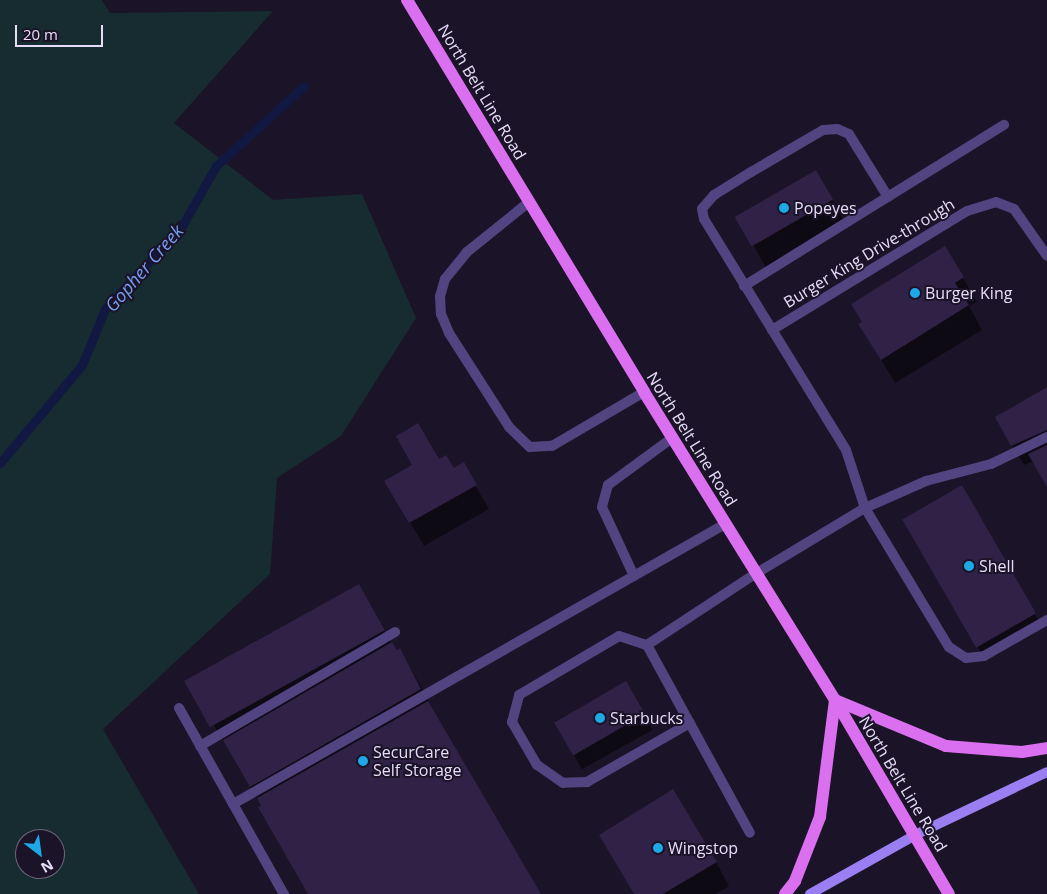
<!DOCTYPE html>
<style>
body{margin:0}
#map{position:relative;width:1047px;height:894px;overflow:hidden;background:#1b1327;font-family:"Open Sans",sans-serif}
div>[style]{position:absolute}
.green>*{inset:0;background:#172c30}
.shadow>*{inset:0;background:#0007;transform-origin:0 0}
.stream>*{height:9px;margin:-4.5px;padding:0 4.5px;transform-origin:4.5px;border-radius:4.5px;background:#111942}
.building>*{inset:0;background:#302146;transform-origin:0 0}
.lane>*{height:10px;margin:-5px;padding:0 5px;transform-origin:5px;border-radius:5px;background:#524381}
.secondary>*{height:10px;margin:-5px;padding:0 5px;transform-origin:5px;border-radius:5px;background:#997ff1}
.primary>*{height:12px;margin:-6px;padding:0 6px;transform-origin:6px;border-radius:6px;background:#da70ef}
.dots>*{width:14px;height:14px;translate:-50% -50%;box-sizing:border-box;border:2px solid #1b1327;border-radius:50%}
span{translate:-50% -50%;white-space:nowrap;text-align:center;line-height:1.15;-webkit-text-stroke:4px #1b1327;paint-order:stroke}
.street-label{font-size:16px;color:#e7ddfb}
.poi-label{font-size:16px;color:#e7ddfb}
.left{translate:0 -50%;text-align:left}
.water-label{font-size:18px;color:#769ef0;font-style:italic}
.north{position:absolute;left:15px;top:829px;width:50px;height:50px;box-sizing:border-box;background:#1b1327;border:1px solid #6d647c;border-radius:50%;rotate:150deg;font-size:14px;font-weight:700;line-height:20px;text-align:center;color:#e7ddfb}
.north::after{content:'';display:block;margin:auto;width:18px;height:22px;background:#1ea8e6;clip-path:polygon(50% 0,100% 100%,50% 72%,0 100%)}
.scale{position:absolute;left:15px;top:25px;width:88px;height:22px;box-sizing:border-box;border:2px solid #e7ddfb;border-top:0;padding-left:6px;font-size:15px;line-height:18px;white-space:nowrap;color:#e7ddfb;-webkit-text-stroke:4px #1b1327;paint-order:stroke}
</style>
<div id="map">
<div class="green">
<i style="clip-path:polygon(evenodd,0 0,102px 0,110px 13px,273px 11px,174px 123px,273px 200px,362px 194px,416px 318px,341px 436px,277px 478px,270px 574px,103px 729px,199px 894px,0 894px,0 0,25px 839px,55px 839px,55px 869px,25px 869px,25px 839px)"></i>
</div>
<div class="shadow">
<i style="left:816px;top:172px;width:60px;height:91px;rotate:60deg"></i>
<i style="clip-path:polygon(945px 247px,977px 302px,969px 306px,982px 330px,895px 383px,874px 348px)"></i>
<i style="clip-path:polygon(1047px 400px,1047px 484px,1034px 461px,1024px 465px,996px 418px)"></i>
<i style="clip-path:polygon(439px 460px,453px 469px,463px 464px,489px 509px,424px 546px,386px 481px)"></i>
<i style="left:961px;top:486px;width:157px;height:66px;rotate:60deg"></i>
<i style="clip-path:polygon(358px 585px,396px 651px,400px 649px,429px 701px,427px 702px,539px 894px,310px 894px,231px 752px,188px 685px)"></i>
<i style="left:626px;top:682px;width:55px;height:81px;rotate:61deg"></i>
<i style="clip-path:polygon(716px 862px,729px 886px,716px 894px,635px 894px)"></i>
</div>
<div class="stream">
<i style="left:0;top:463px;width:128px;rotate:-50.1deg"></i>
<i style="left:82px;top:365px;width:61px;rotate:-67.7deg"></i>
<i style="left:105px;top:309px;width:113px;rotate:-47.1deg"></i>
<i style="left:182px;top:226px;width:69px;rotate:-60.5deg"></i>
<i style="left:216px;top:166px;width:119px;rotate:-42.3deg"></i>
</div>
<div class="building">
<i style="left:816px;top:170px;width:34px;height:94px;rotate:60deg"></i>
<i style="clip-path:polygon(945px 246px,964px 277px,955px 283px,969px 305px,881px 360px,858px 324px,862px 322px,851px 304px)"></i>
<i style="clip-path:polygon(1047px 387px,1047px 430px,1011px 446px,995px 417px)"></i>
<i style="clip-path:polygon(418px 423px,439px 459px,446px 455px,454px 468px,464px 462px,477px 485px,409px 523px,384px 481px,412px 465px,396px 436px)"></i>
<i style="clip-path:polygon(1047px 445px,1047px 487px,1028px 454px)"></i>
<i style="left:962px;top:485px;width:148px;height:69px;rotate:60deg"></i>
<i style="left:359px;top:584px;width:53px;height:200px;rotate:61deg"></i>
<i style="clip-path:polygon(392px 642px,397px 650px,400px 648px,421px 689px,250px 787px,223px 740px)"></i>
<i style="left:626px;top:681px;width:38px;height:83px;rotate:60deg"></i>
<i style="clip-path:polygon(428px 701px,541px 894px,308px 894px,258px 807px,261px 806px,257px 798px)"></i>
<i style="clip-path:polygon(673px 789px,717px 862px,663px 894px,634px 894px,599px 835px)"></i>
</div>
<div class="lane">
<i style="left:888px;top:197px;width:74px;rotate:-121.8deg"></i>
<i style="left:849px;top:134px;width:13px;rotate:-157deg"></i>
<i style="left:837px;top:129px;width:14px;rotate:176deg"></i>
<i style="left:823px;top:130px;width:83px;rotate:149.7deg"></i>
<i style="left:751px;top:172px;width:44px;rotate:148.1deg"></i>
<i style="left:714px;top:195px;width:18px;rotate:131deg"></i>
<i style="left:702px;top:209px;width:10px;rotate:79deg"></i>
<i style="left:704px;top:219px;width:271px;rotate:58.4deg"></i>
<i style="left:846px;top:450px;width:61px;rotate:71.9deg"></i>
<i style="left:865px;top:508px;width:162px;rotate:58.9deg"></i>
<i style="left:949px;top:647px;width:20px;rotate:33deg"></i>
<i style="left:966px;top:658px;width:18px;rotate:-6deg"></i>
<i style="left:984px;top:656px;width:73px;rotate:-29.7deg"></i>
<i style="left:529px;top:202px;width:80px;rotate:141.1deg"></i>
<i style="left:467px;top:252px;width:35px;rotate:129deg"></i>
<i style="left:445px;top:279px;width:18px;rotate:106deg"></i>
<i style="left:440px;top:296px;width:18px;rotate:87deg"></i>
<i style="left:441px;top:314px;width:21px;rotate:67deg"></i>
<i style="left:449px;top:333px;width:112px;rotate:57.4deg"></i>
<i style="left:509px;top:427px;width:29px;rotate:44deg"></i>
<i style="left:530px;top:447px;width:22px;rotate:-3deg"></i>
<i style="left:552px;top:446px;width:107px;rotate:-30.4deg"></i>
<i style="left:744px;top:286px;width:306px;rotate:-31.8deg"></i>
<i style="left:772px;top:330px;width:228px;rotate:-31.4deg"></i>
<i style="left:967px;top:211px;width:30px;rotate:-17deg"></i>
<i style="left:996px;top:202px;width:19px;rotate:21deg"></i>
<i style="left:1014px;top:209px;width:57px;rotate:54.9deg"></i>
<i style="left:634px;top:576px;width:76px;rotate:-114.9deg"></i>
<i style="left:602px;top:507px;width:23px;rotate:-75deg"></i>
<i style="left:608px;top:485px;width:79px;rotate:-36.3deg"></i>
<i style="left:647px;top:645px;width:214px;rotate:61.3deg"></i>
<i style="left:179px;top:708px;width:214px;rotate:60.6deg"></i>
<i style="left:690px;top:723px;width:119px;rotate:150.2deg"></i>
<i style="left:587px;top:782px;width:24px;rotate:178deg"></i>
<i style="left:563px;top:783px;width:32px;rotate:-145deg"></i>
<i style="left:537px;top:765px;width:50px;rotate:-120.2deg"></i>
<i style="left:512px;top:722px;width:28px;rotate:-75deg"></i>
<i style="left:519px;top:695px;width:116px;rotate:-30.5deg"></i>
<i style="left:619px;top:636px;width:29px;rotate:18deg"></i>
<i style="left:647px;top:645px;width:129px;rotate:-33.3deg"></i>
<i style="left:755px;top:574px;width:128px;rotate:-31deg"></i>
<i style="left:865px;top:508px;width:67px;rotate:-23.9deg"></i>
<i style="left:926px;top:481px;width:67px;rotate:-14.7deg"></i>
<i style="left:991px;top:464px;width:62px;rotate:-25.7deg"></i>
<i style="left:200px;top:746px;width:226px;rotate:-30.3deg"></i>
<i style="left:233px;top:804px;width:566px;rotate:-29.64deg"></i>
</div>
<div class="secondary">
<i style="left:810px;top:894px;width:120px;rotate:-29.3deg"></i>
<i style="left:915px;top:835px;width:146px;rotate:-25.5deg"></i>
</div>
<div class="primary">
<i style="left:407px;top:0;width:458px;rotate:58.8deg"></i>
<i style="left:644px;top:392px;width:362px;rotate:58.2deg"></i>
<i style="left:835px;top:700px;width:225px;rotate:59.6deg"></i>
<i style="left:835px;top:700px;width:120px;rotate:22.5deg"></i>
<i style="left:946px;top:746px;width:76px;rotate:4.5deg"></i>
<i style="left:1022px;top:752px;width:25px;rotate:-9deg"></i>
<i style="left:785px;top:894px;width:16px;rotate:-52deg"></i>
<i style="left:795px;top:881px;width:69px;rotate:-68.7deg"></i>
<i style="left:820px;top:817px;width:118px;rotate:-82.7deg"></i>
</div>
<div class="dots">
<i style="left:784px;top:208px;background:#1ea8e6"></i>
<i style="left:915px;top:293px;background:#1ea8e6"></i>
<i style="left:969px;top:566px;background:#1ea8e6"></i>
<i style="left:600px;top:718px;background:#1ea8e6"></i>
<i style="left:363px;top:761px;background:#1ea8e6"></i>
<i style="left:658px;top:848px;background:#1ea8e6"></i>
</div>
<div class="street-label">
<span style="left:482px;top:92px;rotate:59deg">North Belt Line Road</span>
<span style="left:869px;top:253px;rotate:-31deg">Burger King Drive-through</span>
<span style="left:692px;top:439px;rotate:58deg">North Belt Line Road</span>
<span style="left:903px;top:784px;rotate:59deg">North Belt Line Road</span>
</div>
<div class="poi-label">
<span class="left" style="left:794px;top:208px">Popeyes</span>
<span class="left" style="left:925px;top:293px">Burger King</span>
<span class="left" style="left:979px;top:566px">Shell</span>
<span class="left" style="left:610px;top:718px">Starbucks</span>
<span class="left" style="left:373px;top:761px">SecurCare<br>Self Storage</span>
<span class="left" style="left:668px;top:848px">Wingstop</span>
</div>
<div class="water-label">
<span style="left:144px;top:268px;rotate:-49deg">Gopher Creek</span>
</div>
<div class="north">N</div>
<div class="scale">20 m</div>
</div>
